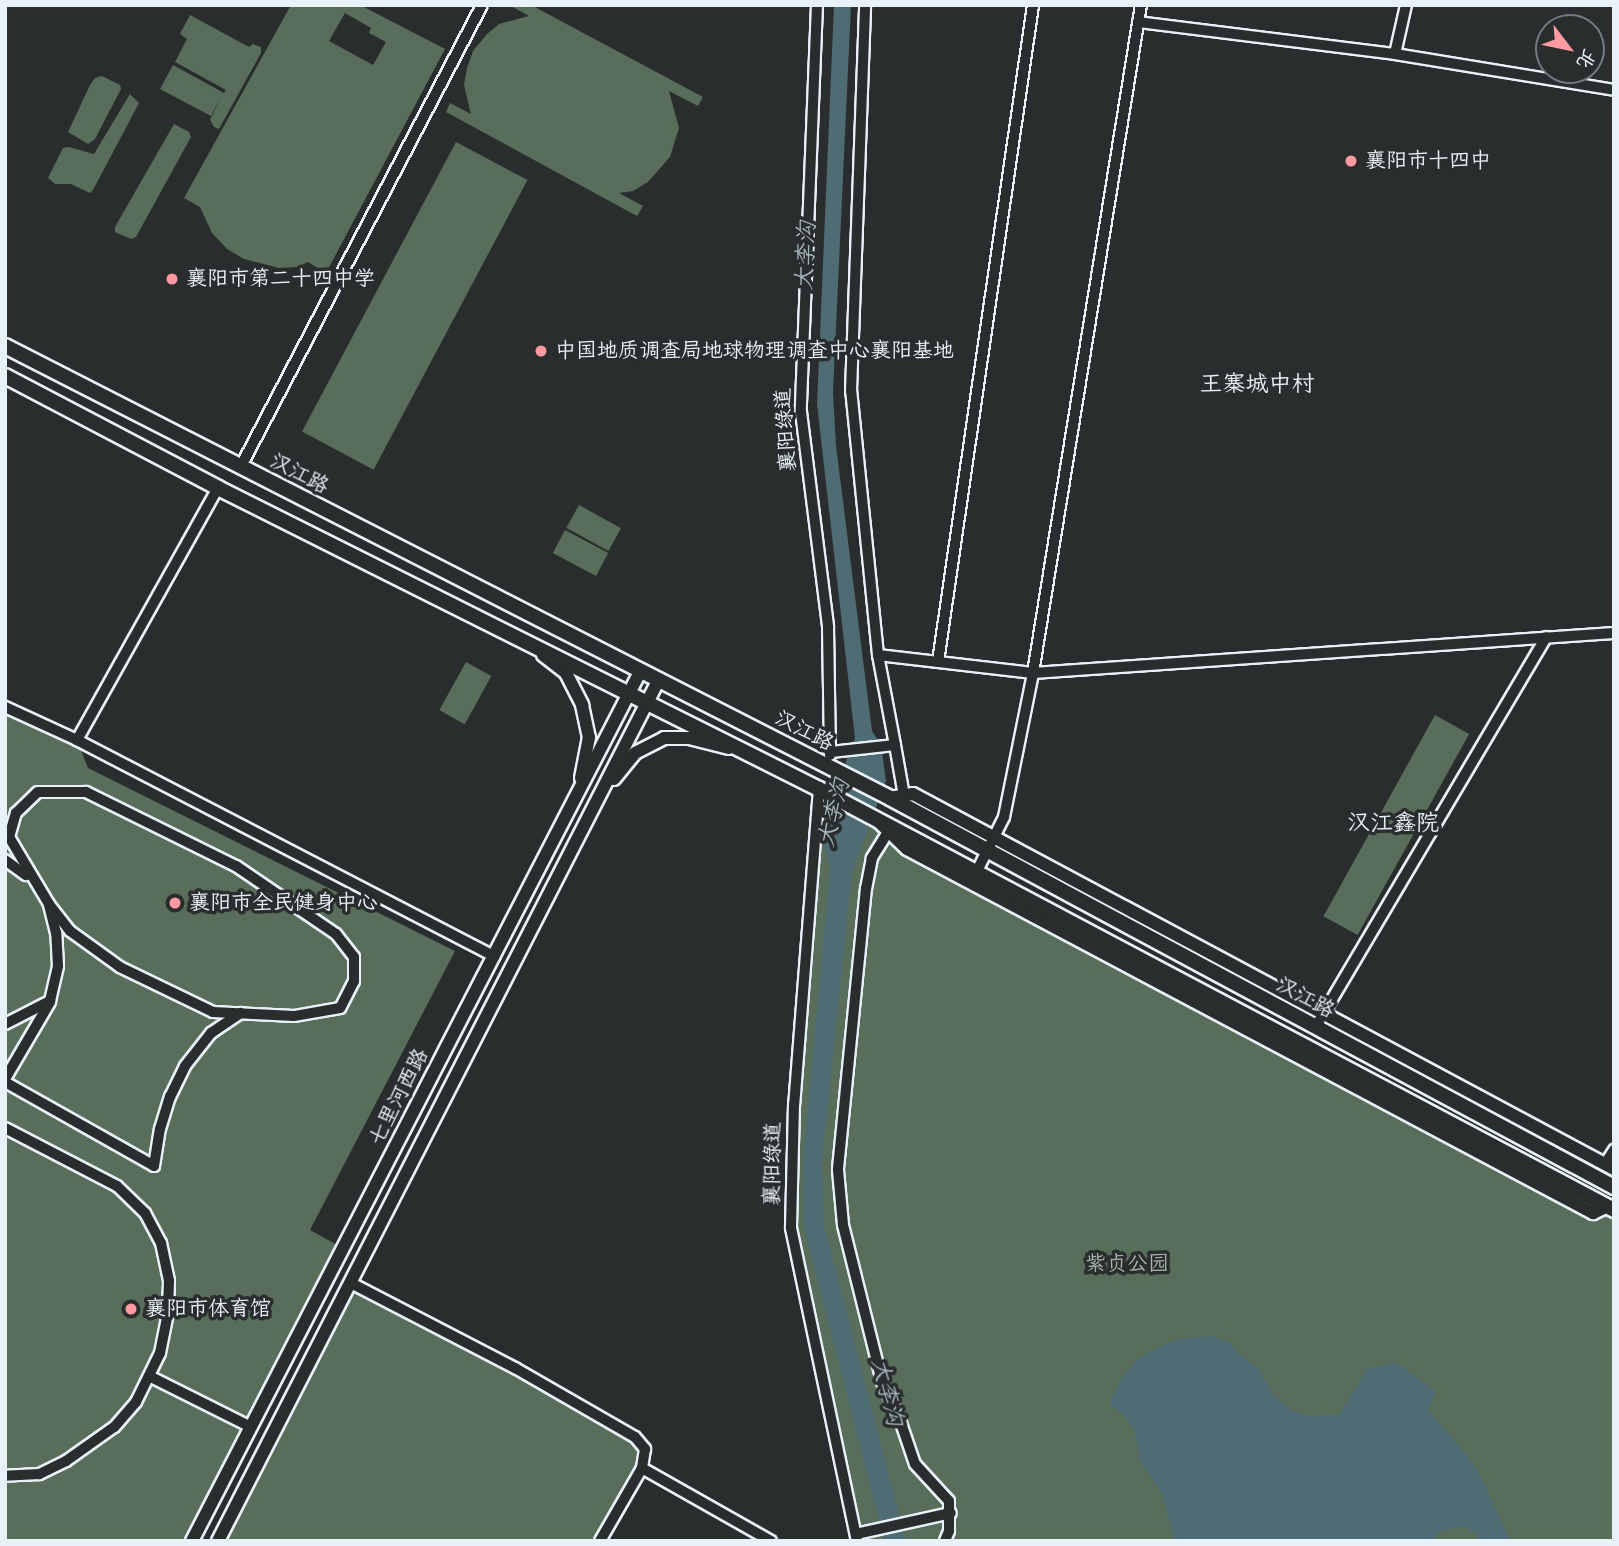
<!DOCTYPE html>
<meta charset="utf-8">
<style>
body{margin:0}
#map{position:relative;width:1619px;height:1546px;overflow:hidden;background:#2a2d2e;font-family:Pangolin,"LXGW WenKai TC",sans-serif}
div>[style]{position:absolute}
.green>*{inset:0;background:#586e5a;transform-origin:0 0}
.water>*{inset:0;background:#4f6b74}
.roads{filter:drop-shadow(2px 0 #e8f1f8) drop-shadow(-2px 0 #e8f1f8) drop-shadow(0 2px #e8f1f8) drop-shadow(0 -2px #e8f1f8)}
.minor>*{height:10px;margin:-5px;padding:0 5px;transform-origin:5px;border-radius:5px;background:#2a2d2e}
.tertiary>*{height:12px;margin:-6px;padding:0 6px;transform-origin:6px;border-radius:6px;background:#2a2d2e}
.secondary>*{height:14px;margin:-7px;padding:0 7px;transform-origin:7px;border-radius:7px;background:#2a2d2e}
.dots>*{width:19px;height:19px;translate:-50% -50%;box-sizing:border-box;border:4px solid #2a2d2e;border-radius:50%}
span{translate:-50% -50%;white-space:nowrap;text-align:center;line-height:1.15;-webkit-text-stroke:7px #2a2d2e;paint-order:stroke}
.poi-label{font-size:21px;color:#e8f1f8}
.left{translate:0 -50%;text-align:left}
.street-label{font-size:21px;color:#e8f1f8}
.park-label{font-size:21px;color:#a7b6b1}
.water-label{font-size:23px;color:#a3b5bd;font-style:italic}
.neighbourhood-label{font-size:23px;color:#e8f1f8}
.frame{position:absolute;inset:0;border:7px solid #e8f1f8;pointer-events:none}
.north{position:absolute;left:1535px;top:14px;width:70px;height:70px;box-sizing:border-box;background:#2a2d2e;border:2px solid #767b7f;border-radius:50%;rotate:122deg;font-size:19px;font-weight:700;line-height:28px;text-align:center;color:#e8f1f8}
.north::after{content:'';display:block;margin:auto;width:24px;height:32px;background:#ff9aa2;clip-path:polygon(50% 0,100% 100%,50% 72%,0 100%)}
</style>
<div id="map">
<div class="green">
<i style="clip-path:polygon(evenodd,291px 5px,360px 5px,445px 49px,326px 273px,308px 262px,297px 267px,279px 268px,244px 259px,227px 249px,212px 233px,200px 207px,184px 198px,291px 5px,345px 13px,371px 28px,369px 33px,386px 42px,373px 65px,329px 41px,345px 13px)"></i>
<i style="clip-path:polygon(509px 5px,531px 5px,703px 97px,698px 106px,669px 91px,679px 128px,670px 157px,648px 182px,633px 191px,619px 193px,643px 206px,637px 216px,446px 112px,450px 103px,471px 114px,464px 85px,467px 68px,473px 51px,487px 34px,499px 24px,529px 16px)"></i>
<i style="clip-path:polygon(190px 15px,249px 47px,253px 44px,261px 47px,261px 53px,219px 129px,214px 127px,210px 120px,222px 95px,211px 116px,160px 89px,173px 65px,224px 93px,226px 90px,175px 62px,187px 39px,180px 34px)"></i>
<i style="clip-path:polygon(102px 76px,120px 85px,121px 89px,95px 139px,88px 144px,68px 132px,90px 85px,95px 78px)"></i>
<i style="clip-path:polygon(130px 94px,139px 103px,93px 190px,90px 193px,71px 184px,55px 184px,48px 178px,63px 148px,69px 147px,94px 154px)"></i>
<i style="clip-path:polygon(174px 124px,189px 132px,191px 137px,136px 237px,131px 239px,115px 232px,115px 227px)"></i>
<i style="left:456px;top:142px;width:81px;height:328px;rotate:28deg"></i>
<i style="left:579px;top:505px;width:48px;height:26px;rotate:29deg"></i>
<i style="left:565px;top:530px;width:49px;height:26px;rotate:28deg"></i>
<i style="left:466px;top:662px;width:29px;height:55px;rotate:29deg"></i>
<i style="clip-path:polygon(5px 707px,77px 740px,88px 768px,455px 951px,310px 1230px,348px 1251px,196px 1541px,5px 1541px)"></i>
<i style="left:1435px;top:715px;width:39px;height:230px;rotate:29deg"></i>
<i style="clip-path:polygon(819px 789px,1614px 1210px,1614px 1541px,857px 1541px,791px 1228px,794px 1104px)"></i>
<i style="clip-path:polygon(351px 1283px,615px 1425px,645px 1449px,642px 1468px,600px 1541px,218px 1541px)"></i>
</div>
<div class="water">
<i style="clip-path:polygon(834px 5px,851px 5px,833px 392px,836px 446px,872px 731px,881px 745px,886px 781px,852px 872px,822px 1162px,824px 1225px,906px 1541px,884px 1541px,804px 1227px,803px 1160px,830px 870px,823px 839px,828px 809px,855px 738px,817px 404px)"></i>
<i style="clip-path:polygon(1212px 1336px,1231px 1343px,1235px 1350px,1259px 1369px,1274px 1396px,1290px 1409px,1306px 1416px,1339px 1415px,1367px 1369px,1393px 1362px,1401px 1365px,1436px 1392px,1428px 1410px,1462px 1449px,1481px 1476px,1510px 1541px,1480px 1541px,1476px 1534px,1463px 1526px,1439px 1532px,1433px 1541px,1175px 1541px,1162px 1493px,1140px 1461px,1134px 1429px,1126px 1418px,1111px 1406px,1110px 1401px,1123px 1375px,1137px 1360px,1154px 1349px,1179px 1339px)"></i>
</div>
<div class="roads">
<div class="minor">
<i style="left:817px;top:5px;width:407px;rotate:92.3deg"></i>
<i style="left:801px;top:412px;width:217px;rotate:82.8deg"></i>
<i style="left:828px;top:627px;width:128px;rotate:89.1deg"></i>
<i style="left:1406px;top:5px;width:50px;rotate:102.7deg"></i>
<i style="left:1395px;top:54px;width:222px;rotate:9.3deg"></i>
<i style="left:1138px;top:22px;width:259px;rotate:7.1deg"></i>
<i style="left:240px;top:468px;width:522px;rotate:-62.4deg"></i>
<i style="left:878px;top:655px;width:156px;rotate:6.6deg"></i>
<i style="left:1033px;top:673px;width:582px;rotate:-3.94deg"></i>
<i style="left:938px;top:662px;width:664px;rotate:-81.77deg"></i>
<i style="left:5px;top:707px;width:79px;rotate:24.6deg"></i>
<i style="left:77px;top:740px;width:289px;rotate:-60.8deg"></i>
<i style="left:77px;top:740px;width:470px;rotate:27.4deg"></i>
<i style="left:895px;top:745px;width:52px;rotate:80deg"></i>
<i style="left:831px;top:752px;width:64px;rotate:-6.2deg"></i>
<i style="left:895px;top:745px;width:92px;rotate:-100.7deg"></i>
<i style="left:878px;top:655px;width:265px;rotate:-95.8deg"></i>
<i style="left:851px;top:391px;width:386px;rotate:-87.9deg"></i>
<i style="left:819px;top:789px;width:316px;rotate:94.5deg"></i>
<i style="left:794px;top:1104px;width:124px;rotate:91.4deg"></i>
<i style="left:791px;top:1228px;width:320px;rotate:78.1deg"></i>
<i style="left:888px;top:832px;width:31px;rotate:122deg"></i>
<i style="left:872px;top:858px;width:31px;rotate:101deg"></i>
<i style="left:866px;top:888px;width:283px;rotate:95.7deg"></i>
<i style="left:838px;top:1170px;width:55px;rotate:84.8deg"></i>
<i style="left:843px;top:1225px;width:162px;rotate:76deg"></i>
<i style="left:882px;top:1382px;width:42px;rotate:64.7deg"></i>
<i style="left:900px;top:1420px;width:46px;rotate:71.2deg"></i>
<i style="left:915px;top:1464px;width:50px;rotate:47.4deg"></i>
<i style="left:949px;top:1501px;width:30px;rotate:90deg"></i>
<i style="left:949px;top:1531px;width:11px;rotate:112deg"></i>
<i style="left:5px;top:860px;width:26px;rotate:36deg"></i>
<i style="left:975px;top:875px;width:65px;rotate:-63.4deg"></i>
<i style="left:1004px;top:817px;width:147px;rotate:-78.6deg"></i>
<i style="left:1033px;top:673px;width:677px;rotate:-80.82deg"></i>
<i style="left:5px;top:1024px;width:51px;rotate:-27.1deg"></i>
<i style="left:50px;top:1001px;width:36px;rotate:-77deg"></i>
<i style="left:58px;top:966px;width:33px;rotate:-93deg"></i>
<i style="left:56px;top:933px;width:30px;rotate:-104deg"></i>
<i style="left:49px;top:904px;width:78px;rotate:-120.8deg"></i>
<i style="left:9px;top:837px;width:25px;rotate:-74deg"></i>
<i style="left:16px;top:813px;width:30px;rotate:-44deg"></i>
<i style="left:38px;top:792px;width:48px"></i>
<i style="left:86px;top:792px;width:167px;rotate:26.3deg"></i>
<i style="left:236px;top:866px;width:121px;rotate:34.2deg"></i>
<i style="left:336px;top:934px;width:29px;rotate:52deg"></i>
<i style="left:354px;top:957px;width:24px;rotate:90deg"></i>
<i style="left:354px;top:981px;width:30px;rotate:117deg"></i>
<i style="left:340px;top:1008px;width:47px;rotate:170.1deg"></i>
<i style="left:294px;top:1016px;width:81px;rotate:-177.2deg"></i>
<i style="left:213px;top:1012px;width:103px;rotate:-154.2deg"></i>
<i style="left:120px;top:967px;width:62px;rotate:-144.2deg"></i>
<i style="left:70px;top:931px;width:34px;rotate:-128deg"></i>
<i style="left:1315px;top:1028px;width:454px;rotate:-59.4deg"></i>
<i style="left:5px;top:1079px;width:89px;rotate:-59.7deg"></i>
<i style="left:5px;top:1082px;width:171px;rotate:29.4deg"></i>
<i style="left:154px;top:1166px;width:37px;rotate:-81deg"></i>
<i style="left:160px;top:1129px;width:34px;rotate:-73deg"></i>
<i style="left:170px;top:1097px;width:34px;rotate:-64deg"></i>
<i style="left:185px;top:1066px;width:42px;rotate:-51.8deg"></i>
<i style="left:211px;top:1033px;width:36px;rotate:-34deg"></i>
<i style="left:5px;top:1128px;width:126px;rotate:27.4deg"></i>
<i style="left:117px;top:1186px;width:39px;rotate:44deg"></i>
<i style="left:145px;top:1213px;width:34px;rotate:62deg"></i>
<i style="left:161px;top:1243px;width:39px;rotate:78deg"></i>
<i style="left:169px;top:1281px;width:32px;rotate:92deg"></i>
<i style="left:168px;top:1313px;width:41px;rotate:101.3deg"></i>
<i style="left:160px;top:1353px;width:55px;rotate:116.1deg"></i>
<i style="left:136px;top:1402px;width:33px;rotate:131deg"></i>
<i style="left:114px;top:1427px;width:59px;rotate:144.7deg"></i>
<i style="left:66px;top:1461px;width:30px;rotate:154deg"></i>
<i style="left:39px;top:1474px;width:34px;rotate:177deg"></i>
<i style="left:1605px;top:1164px;width:17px;rotate:-57deg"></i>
<i style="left:351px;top:1283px;width:185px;rotate:27.4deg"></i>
<i style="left:515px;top:1368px;width:138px;rotate:29.9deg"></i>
<i style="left:635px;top:1437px;width:16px;rotate:50deg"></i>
<i style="left:645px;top:1449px;width:19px;rotate:99deg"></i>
<i style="left:642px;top:1468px;width:84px;rotate:119.9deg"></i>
<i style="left:149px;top:1376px;width:114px;rotate:26.6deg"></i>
<i style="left:642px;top:1468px;width:148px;rotate:29.5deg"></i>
<i style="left:856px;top:1534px;width:97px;rotate:-12.5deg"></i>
</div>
<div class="tertiary">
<i style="left:543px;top:655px;width:29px;rotate:38deg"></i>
<i style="left:566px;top:673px;width:36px;rotate:63deg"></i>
<i style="left:582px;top:705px;width:33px;rotate:78deg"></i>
<i style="left:589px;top:737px;width:42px;rotate:101deg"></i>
<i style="left:614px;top:779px;width:33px;rotate:-51deg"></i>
<i style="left:635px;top:753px;width:33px;rotate:-27deg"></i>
<i style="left:664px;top:738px;width:25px"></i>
<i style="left:689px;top:738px;width:41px;rotate:14deg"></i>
<i style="left:890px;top:798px;width:23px;rotate:-10deg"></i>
<i style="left:913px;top:794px;width:795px;rotate:28.14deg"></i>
<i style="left:880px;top:823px;width:37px;rotate:44deg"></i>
<i style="left:907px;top:849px;width:777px;rotate:27.95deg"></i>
<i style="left:1593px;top:1213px;width:14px;rotate:-25deg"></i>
<i style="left:192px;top:1541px;width:978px;rotate:-62.73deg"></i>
<i style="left:218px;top:1541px;width:966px;rotate:-62.9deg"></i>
</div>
<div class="secondary">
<i style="left:5px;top:346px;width:994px;rotate:27.05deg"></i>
<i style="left:890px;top:798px;width:822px;rotate:28.25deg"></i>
<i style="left:5px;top:376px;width:241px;rotate:27.7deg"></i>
<i style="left:218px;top:488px;width:672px;rotate:26.6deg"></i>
<i style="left:819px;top:789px;width:900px;rotate:27.9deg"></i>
</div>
</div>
<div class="dots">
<i style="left:1351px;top:161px;background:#ff9aa2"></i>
<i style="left:172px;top:279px;background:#ff9aa2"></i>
<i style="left:541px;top:351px;background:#ff9aa2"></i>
<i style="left:175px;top:903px;background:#ff9aa2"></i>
<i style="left:131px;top:1309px;background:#ff9aa2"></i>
</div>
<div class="poi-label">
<span class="left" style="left:1365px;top:161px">襄阳市十四中</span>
<span class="left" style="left:186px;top:279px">襄阳市第二十四中学</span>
<span class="left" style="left:555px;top:351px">中国地质调查局地球物理调查中心襄阳基地</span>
<span class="left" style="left:189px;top:903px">襄阳市全民健身中心</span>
<span class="left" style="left:145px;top:1309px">襄阳市体育馆</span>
</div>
<div class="street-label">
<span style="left:786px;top:430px;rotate:-94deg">襄阳绿道</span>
<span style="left:299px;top:474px;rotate:27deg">汉江路</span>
<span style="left:804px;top:731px;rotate:27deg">汉江路</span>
<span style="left:1305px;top:998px;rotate:28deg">汉江路</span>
<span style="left:399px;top:1097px;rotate:-63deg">七里河西路</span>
<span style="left:773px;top:1164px;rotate:-89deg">襄阳绿道</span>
</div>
<div class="park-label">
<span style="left:1127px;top:1264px">紫贞公园</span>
</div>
<div class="water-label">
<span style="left:806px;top:256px;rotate:-87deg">大李沟</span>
<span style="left:834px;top:813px;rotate:-76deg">大李沟</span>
<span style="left:887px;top:1392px;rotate:76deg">大李沟</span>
</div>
<div class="neighbourhood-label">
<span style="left:1257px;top:384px">王寨城中村</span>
<span style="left:1393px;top:823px">汉江鑫院</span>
</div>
<div class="frame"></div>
<div class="north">北</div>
</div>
